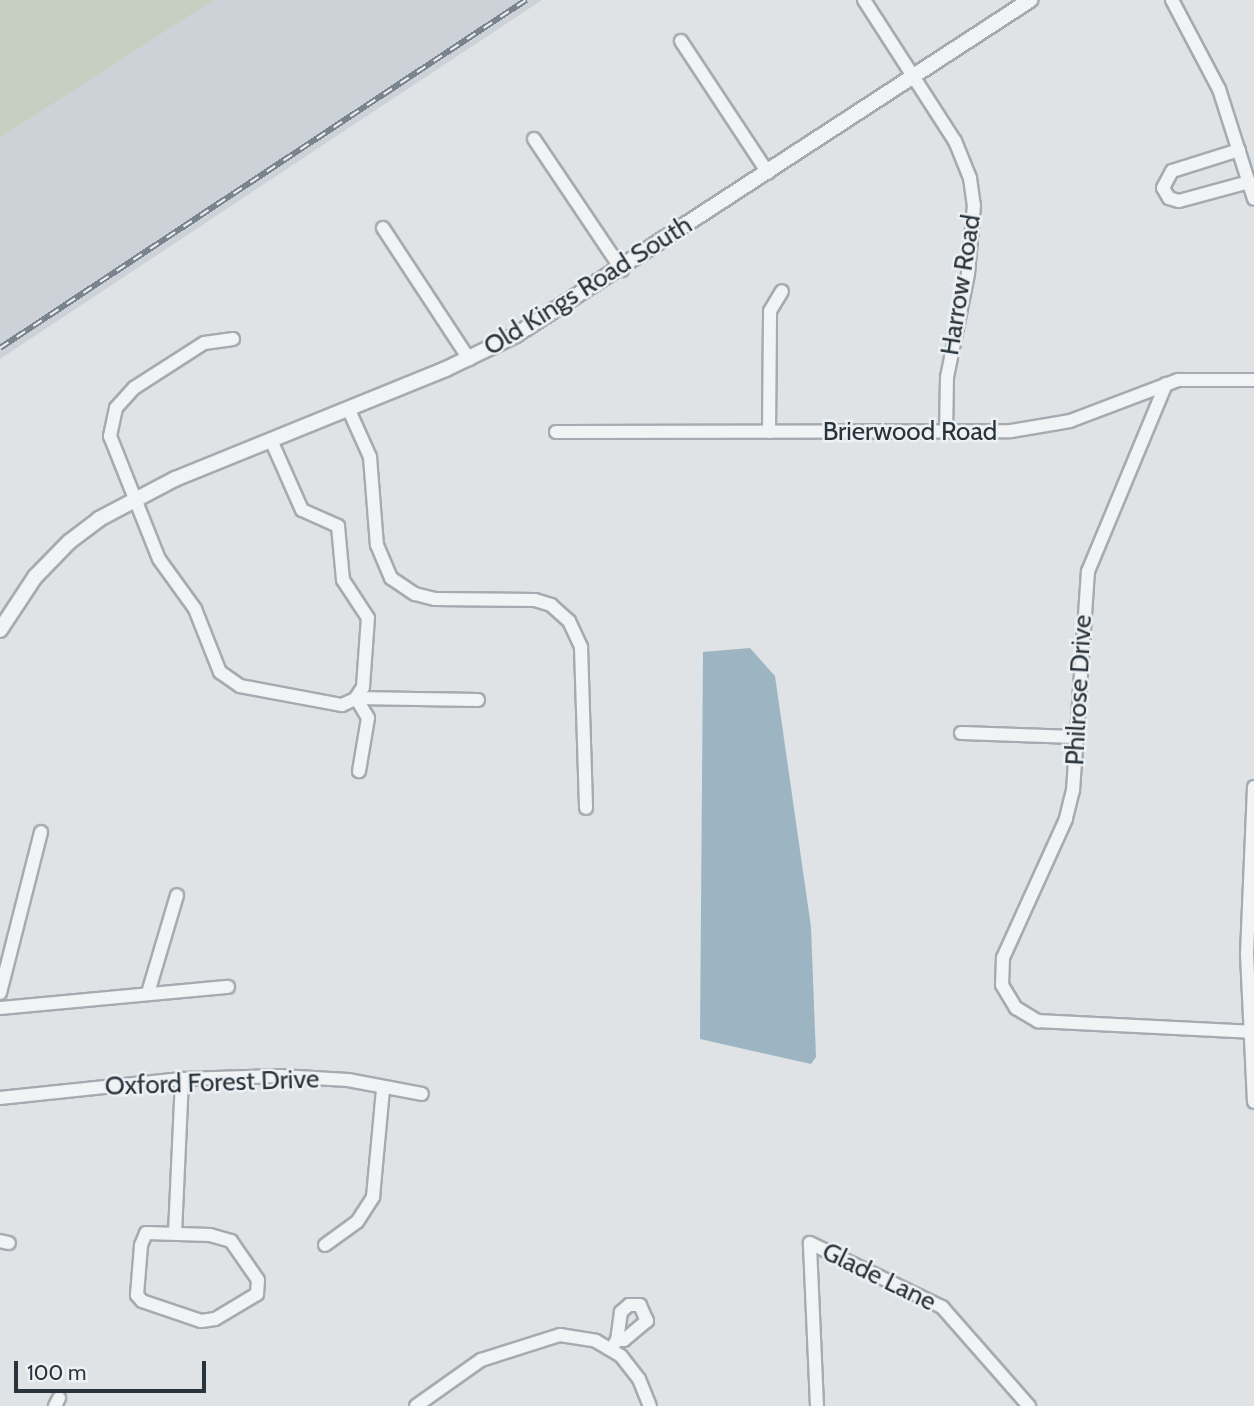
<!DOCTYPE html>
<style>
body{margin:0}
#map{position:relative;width:1254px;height:1406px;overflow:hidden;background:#dfe3e6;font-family:Cabin,sans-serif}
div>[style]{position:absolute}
.built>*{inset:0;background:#cdd2d8}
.green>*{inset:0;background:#c6cfc1}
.water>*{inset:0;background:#9db5c3}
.roads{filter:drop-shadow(2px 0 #a5abb0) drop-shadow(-2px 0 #a5abb0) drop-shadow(0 2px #a5abb0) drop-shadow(0 -2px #a5abb0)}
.minor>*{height:12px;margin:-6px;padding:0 6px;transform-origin:6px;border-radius:6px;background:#f1f3f5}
.tertiary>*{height:14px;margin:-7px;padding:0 7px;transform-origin:7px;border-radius:7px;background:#f1f3f5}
.rail>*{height:6px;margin-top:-3px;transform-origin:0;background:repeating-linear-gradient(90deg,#eef1f4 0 10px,#7a848e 0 20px);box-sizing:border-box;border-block:2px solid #7a848e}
span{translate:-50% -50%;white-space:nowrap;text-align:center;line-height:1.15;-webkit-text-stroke:5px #eef1f4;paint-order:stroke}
.street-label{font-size:26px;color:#29333c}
.scale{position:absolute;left:14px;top:1361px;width:192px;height:32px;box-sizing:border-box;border:4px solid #29333c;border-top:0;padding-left:9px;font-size:21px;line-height:24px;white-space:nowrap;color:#29333c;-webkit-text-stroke:5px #eef1f4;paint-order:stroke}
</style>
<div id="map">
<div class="built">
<i style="clip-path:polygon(214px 0,542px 0,0 359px,0 138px)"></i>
</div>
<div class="green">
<i style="clip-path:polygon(0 0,214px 0,0 138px)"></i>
</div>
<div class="water">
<i style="clip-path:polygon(750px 648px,775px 676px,811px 927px,816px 1057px,811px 1064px,700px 1039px,703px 652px)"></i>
</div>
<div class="roads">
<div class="minor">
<i style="left:864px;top:0;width:168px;rotate:57.2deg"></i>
<i style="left:955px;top:141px;width:40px;rotate:68deg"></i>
<i style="left:970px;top:178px;width:27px;rotate:82deg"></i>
<i style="left:974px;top:205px;width:69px;rotate:95deg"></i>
<i style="left:968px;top:274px;width:105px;rotate:101.5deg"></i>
<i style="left:947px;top:377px;width:55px;rotate:91deg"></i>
<i style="left:1172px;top:0;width:101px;rotate:62.2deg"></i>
<i style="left:1219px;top:89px;width:115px;rotate:72.3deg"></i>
<i style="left:681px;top:41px;width:158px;rotate:56.6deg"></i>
<i style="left:534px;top:139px;width:158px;rotate:56.1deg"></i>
<i style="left:1239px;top:150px;width:70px;rotate:162.6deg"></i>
<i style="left:1172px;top:171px;width:19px;rotate:118deg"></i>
<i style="left:1163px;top:188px;width:12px;rotate:59deg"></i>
<i style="left:1169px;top:198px;width:10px;rotate:17deg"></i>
<i style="left:1179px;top:201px;width:73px;rotate:-15.2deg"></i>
<i style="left:383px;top:228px;width:157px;rotate:56.7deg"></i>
<i style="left:233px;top:339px;width:29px;rotate:172deg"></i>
<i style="left:204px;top:343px;width:83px;rotate:147.3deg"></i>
<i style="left:134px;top:388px;width:27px;rotate:132deg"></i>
<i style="left:116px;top:408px;width:29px;rotate:102deg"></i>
<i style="left:110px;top:436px;width:132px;rotate:68.3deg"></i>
<i style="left:159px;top:559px;width:62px;rotate:54.2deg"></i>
<i style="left:195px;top:609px;width:68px;rotate:68.4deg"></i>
<i style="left:220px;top:672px;width:24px;rotate:35deg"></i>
<i style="left:240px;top:686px;width:104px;rotate:10.6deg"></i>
<i style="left:342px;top:705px;width:14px;rotate:-25deg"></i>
<i style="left:355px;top:699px;width:14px;rotate:-56deg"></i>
<i style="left:363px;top:687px;width:69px;rotate:-85.9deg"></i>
<i style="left:368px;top:618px;width:45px;rotate:-123.3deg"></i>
<i style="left:343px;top:580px;width:54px;rotate:-95.3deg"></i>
<i style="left:338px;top:526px;width:39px;rotate:-156deg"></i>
<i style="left:302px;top:510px;width:77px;rotate:-113.9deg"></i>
<i style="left:1166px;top:384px;width:203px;rotate:112.6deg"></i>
<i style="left:1088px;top:571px;width:220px;rotate:93.9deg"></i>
<i style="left:1073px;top:790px;width:30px;rotate:104deg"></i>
<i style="left:1066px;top:819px;width:153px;rotate:114.4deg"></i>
<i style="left:1003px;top:958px;width:27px;rotate:92deg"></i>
<i style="left:1002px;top:985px;width:27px;rotate:59deg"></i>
<i style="left:1016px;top:1008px;width:26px;rotate:31deg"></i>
<i style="left:1038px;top:1021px;width:216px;rotate:2.9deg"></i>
<i style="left:348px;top:408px;width:54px;rotate:65.8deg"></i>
<i style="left:370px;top:457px;width:88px;rotate:85.5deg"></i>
<i style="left:377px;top:545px;width:36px;rotate:67deg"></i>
<i style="left:391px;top:578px;width:29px;rotate:34deg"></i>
<i style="left:415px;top:594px;width:21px;rotate:14deg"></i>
<i style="left:435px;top:599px;width:100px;rotate:0.6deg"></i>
<i style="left:535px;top:600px;width:17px;rotate:17deg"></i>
<i style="left:551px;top:605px;width:24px;rotate:42deg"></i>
<i style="left:569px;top:621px;width:29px;rotate:65deg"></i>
<i style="left:581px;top:647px;width:161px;rotate:88.2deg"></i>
<i style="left:556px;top:432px;width:455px;rotate:-0.1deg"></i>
<i style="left:1011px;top:431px;width:60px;rotate:-9.6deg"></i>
<i style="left:1070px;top:421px;width:116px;rotate:-20.8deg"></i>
<i style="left:1178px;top:380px;width:76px"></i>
<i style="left:769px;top:432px;width:121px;rotate:-89.5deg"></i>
<i style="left:770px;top:311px;width:23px;rotate:-59deg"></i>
<i style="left:356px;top:698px;width:122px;rotate:0.9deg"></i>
<i style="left:356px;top:698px;width:23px;rotate:59deg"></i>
<i style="left:368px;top:718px;width:54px;rotate:99.6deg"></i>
<i style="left:961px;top:733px;width:115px;rotate:2deg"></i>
<i style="left:1254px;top:787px;width:167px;rotate:92.4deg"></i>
<i style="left:1247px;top:954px;width:148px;rotate:87.3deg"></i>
<i style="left:0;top:993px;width:166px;rotate:-75.7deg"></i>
<i style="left:148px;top:993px;width:102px;rotate:-73.5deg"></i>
<i style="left:0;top:1008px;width:229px;rotate:-5.3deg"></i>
<i style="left:0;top:1098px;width:183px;rotate:-6deg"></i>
<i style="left:182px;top:1079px;width:98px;rotate:-1.8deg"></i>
<i style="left:280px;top:1076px;width:68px;rotate:3.4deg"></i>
<i style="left:348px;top:1080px;width:75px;rotate:10.7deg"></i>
<i style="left:146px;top:1233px;width:64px;rotate:1.8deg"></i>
<i style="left:210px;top:1235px;width:22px;rotate:16deg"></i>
<i style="left:231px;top:1241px;width:47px;rotate:55.3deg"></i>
<i style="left:258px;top:1280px;width:14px;rotate:94deg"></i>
<i style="left:257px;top:1294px;width:49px;rotate:149.2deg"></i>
<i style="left:215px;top:1319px;width:14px;rotate:172deg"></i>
<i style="left:201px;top:1321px;width:62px;rotate:-161.3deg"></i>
<i style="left:142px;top:1301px;width:8px;rotate:-130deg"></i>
<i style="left:137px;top:1295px;width:50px;rotate:-85.4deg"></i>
<i style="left:141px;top:1245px;width:13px;rotate:-67deg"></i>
<i style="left:175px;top:1233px;width:154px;rotate:-87.4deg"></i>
<i style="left:0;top:1241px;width:9px;rotate:13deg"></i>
<i style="left:325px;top:1245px;width:39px;rotate:-36deg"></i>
<i style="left:357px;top:1222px;width:30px;rotate:-57deg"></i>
<i style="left:373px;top:1197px;width:108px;rotate:-84.7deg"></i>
<i style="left:611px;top:1349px;width:11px;rotate:-56deg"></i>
<i style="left:617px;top:1340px;width:7px"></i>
<i style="left:624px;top:1340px;width:30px;rotate:-40deg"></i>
<i style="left:647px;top:1321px;width:17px;rotate:-114deg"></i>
<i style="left:640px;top:1305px;width:11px;rotate:180deg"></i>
<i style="left:629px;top:1305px;width:11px;rotate:139deg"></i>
<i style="left:621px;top:1312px;width:28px;rotate:98deg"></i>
<i style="left:55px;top:1406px;width:9px;rotate:-63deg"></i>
<i style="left:416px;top:1406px;width:80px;rotate:-35.3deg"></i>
<i style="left:481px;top:1360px;width:83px;rotate:-17.6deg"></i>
<i style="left:560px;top:1335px;width:36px;rotate:9deg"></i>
<i style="left:596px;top:1341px;width:29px;rotate:31deg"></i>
<i style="left:621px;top:1356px;width:29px;rotate:52deg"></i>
<i style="left:639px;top:1379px;width:29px;rotate:68deg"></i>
<i style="left:817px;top:1406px;width:163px;rotate:-92.5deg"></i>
<i style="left:810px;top:1243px;width:147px;rotate:25.9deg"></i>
<i style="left:942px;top:1307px;width:132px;rotate:48.7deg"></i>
</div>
<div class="tertiary">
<i style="left:0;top:630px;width:64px;rotate:-56.6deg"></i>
<i style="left:35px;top:577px;width:49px;rotate:-45.8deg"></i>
<i style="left:69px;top:542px;width:38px;rotate:-37deg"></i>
<i style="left:99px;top:519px;width:86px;rotate:-27.8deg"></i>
<i style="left:175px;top:479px;width:292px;rotate:-22.1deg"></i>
<i style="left:446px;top:369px;width:78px;rotate:-25.9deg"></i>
<i style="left:516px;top:335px;width:614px;rotate:-33.09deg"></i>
</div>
</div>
<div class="rail">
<i style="left:0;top:348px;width:631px;rotate:-33.49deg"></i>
</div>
<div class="street-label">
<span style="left:961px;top:285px;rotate:-81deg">Harrow Road</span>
<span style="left:588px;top:286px;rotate:-32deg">Old Kings Road South</span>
<span style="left:910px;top:432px">Brierwood Road</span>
<span style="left:1079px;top:690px;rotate:-87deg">Philrose Drive</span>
<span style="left:212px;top:1083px;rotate:-2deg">Oxford Forest Drive</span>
<span style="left:879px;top:1277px;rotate:26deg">Glade Lane</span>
</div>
<div class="scale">100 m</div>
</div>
